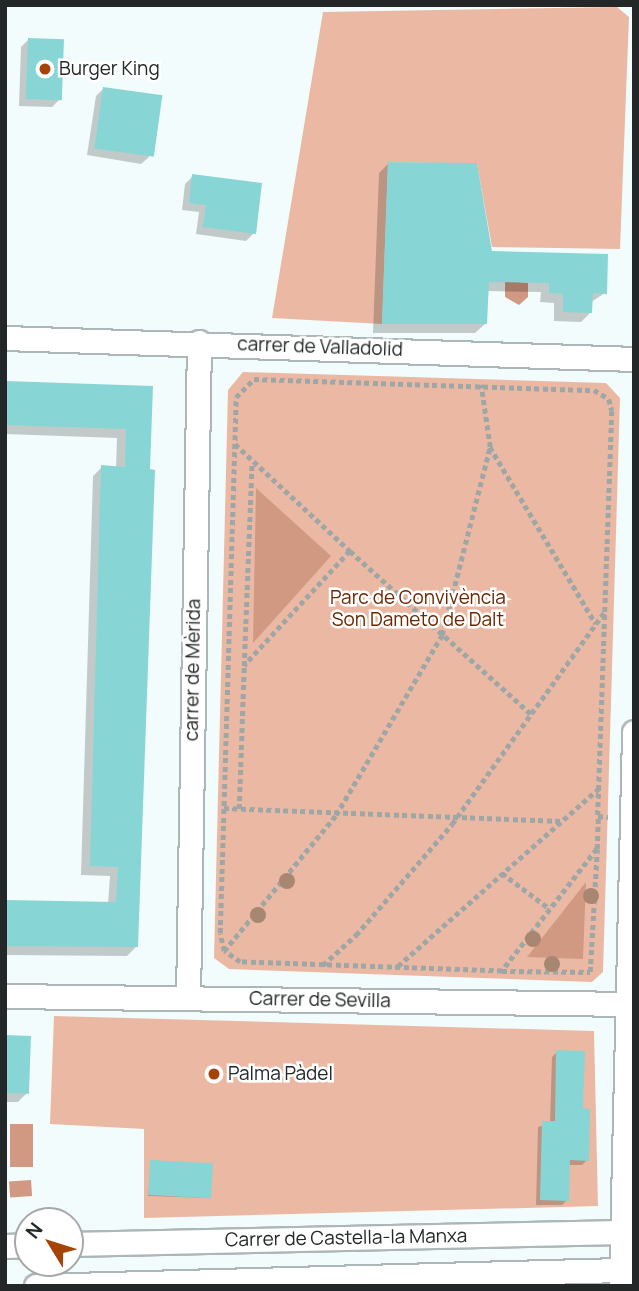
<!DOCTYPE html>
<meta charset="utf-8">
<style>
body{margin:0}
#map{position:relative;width:639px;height:1291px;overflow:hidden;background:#f3fcfc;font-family:Manrope,sans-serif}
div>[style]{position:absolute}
.green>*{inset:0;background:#ebb9a3}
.water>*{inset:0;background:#d19981;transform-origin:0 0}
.shadow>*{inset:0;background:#0003}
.building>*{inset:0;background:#88d5d5;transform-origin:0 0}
.path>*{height:4.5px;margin-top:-2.25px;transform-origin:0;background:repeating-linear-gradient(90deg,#9fa6a6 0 5px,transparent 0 8.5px)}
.roads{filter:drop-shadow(2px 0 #aeb7b7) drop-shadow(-2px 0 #aeb7b7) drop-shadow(0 2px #aeb7b7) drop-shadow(0 -2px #aeb7b7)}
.minor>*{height:23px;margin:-11.5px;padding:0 11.5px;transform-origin:11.5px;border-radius:11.5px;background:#fff}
.trees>*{width:16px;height:16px;margin:-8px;border-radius:50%;background:#a88772}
.dots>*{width:19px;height:19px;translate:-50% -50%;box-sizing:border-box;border:4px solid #fff;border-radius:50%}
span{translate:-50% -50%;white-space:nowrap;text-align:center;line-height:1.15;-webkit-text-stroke:5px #fff;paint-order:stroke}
.poi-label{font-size:19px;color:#232727}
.left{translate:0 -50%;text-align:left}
.street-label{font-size:19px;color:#232727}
.park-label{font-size:19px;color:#6a2701}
.frame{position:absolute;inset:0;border:7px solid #232727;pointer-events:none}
.north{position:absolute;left:14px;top:1207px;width:70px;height:70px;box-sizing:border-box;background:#fff;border:2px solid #a7a9a9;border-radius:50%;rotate:308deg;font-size:19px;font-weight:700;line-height:28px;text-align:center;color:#232727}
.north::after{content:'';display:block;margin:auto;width:24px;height:32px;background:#a64408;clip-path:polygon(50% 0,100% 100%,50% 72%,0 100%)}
</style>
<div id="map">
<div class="green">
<i style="clip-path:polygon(617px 7px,629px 17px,620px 249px,492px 247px,477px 164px,388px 162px,382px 324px,272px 318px,323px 12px)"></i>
<i style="clip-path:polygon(243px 372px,606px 383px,620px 398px,603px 972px,592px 982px,229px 969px,214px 958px,228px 390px)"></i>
<i style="clip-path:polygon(54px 1016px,594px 1031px,598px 1206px,144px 1218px,144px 1129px,50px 1124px)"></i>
</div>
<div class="water">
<i style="clip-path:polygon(505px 260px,518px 282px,528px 283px,528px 297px,519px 305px,505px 297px)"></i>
<i style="clip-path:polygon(256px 488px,331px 556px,253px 643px)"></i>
<i style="clip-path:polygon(586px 882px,583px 959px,527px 957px)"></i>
<i style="left:10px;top:1124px;width:23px;height:43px"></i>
<i style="left:31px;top:1180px;width:16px;height:22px;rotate:86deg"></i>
</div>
<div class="shadow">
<i style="clip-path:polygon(29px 39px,60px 99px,52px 107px,19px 106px,21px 47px)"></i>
<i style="clip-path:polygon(104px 88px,149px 157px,141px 164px,87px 155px,96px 96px)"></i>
<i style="clip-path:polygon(389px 163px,491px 252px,605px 293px,591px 302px,591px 312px,581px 322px,554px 321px,554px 303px,540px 302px,541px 292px,487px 291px,485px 324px,475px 333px,373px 333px,379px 173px)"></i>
<i style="clip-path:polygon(193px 176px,254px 233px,246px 241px,196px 234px,199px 212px,182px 210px,185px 184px)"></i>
<i style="clip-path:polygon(5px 383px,151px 388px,136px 947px,127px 956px,5px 955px,5px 902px,108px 904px,110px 876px,81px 875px,93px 476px,102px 467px,116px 468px,117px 438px,5px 434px)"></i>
<i style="clip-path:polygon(5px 1036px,27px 1093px,18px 1102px,5px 1102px)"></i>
<i style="clip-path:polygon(557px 1052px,582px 1110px,587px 1160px,582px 1165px,568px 1165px,567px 1200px,562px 1205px,536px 1205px,538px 1127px,550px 1123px,552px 1057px)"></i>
<i style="clip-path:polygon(151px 1162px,210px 1198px,148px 1196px)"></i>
</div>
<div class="building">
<i style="left:28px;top:38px;width:36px;height:61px;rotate:2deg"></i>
<i style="left:103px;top:87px;width:60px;height:62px;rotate:8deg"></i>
<i style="clip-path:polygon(388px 162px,477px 163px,492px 251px,608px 254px,607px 294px,593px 293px,592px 313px,563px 312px,563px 294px,549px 293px,549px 283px,489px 282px,487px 324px,382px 324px)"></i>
<i style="clip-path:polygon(192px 174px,262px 183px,256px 234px,203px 227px,206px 205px,189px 203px)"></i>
<i style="clip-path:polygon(5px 381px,153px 386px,150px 469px,155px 470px,138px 947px,5px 946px,5px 900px,116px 902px,118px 867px,90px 866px,101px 465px,125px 467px,126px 429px,5px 425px)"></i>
<i style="left:5px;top:1035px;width:26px;height:58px;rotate:2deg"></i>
<i style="clip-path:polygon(556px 1050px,585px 1051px,583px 1108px,590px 1109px,589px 1161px,570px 1160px,569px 1201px,540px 1200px,542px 1121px,555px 1121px)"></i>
<i style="left:150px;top:1160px;width:63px;height:35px;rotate:3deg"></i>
</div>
<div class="path">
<i style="left:235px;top:444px;width:157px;rotate:42.9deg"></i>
<i style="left:350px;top:551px;width:156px;rotate:132.7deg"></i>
<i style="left:244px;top:666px;width:204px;rotate:-87.8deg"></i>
<i style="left:490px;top:447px;width:206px;rotate:59.1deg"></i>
<i style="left:350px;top:551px;width:244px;rotate:42deg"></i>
<i style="left:224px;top:808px;width:338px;rotate:2.2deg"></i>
<i style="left:239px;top:809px;width:143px;rotate:-88deg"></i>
<i style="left:597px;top:849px;width:155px;rotate:127.9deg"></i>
<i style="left:502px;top:971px;width:88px;rotate:0.7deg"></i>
<i style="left:590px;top:972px;width:123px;rotate:-86.7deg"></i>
<i style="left:597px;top:849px;width:33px;rotate:-88deg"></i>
<i style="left:598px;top:816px;width:10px;rotate:6deg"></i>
<i style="left:502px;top:873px;width:60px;rotate:36.9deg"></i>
<i style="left:224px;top:951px;width:176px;rotate:-50.5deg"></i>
<i style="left:336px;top:815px;width:209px;rotate:-59.5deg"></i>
<i style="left:442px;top:635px;width:194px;rotate:-75.7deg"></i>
<i style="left:490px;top:447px;width:63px;rotate:-98.3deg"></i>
<i style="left:323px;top:965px;width:45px;rotate:-42.3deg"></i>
<i style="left:356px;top:935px;width:147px;rotate:-49.1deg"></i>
<i style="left:452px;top:824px;width:262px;rotate:-54.3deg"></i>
<i style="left:398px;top:966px;width:270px;rotate:-41.5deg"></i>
<i style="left:502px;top:971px;width:262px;rotate:-178deg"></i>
<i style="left:240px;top:962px;width:19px;rotate:-145deg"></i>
<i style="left:224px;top:951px;width:18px;rotate:-103deg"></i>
<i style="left:220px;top:933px;width:536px;rotate:-88.29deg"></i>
<i style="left:236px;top:397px;width:25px;rotate:-45deg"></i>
<i style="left:254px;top:379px;width:340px;rotate:1.9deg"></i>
<i style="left:594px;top:390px;width:17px;rotate:31deg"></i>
<i style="left:609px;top:399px;width:12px;rotate:76deg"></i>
<i style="left:612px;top:411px;width:405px;rotate:92deg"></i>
</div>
<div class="roads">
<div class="minor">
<i style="left:5px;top:338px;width:629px;rotate:1.91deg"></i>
<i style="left:5px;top:996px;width:629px;rotate:0.73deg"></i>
<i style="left:188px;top:998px;width:656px;rotate:-89.04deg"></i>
<i style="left:70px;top:1244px;width:552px;rotate:-1.25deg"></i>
<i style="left:5px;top:1246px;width:23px;rotate:-2deg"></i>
<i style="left:621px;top:1285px;width:553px;rotate:-88.65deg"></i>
<i style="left:36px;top:1286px;width:585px;rotate:-1.57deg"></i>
</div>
</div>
<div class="trees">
<i style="left:287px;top:881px"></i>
<i style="left:591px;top:896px"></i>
<i style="left:258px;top:915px"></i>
<i style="left:533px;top:939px"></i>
<i style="left:552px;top:964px"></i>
</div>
<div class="dots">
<i style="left:45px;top:69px;background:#a64408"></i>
<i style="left:214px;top:1074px;background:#a64408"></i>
</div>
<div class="poi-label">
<span class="left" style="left:59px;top:69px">Burger King</span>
<span class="left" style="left:228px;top:1074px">Palma Pàdel</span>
</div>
<div class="street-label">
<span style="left:320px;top:347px;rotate:2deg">carrer de Valladolid</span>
<span style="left:193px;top:670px;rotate:-89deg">carrer de Mèrida</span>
<span style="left:320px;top:1000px;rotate:1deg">Carrer de Sevilla</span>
<span style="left:346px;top:1238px;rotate:-1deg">Carrer de Castella-la Manxa</span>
</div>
<div class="park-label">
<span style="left:418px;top:609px">Parc de Convivència<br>Son Dameto de Dalt</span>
</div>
<div class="frame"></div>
<div class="north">N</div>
</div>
